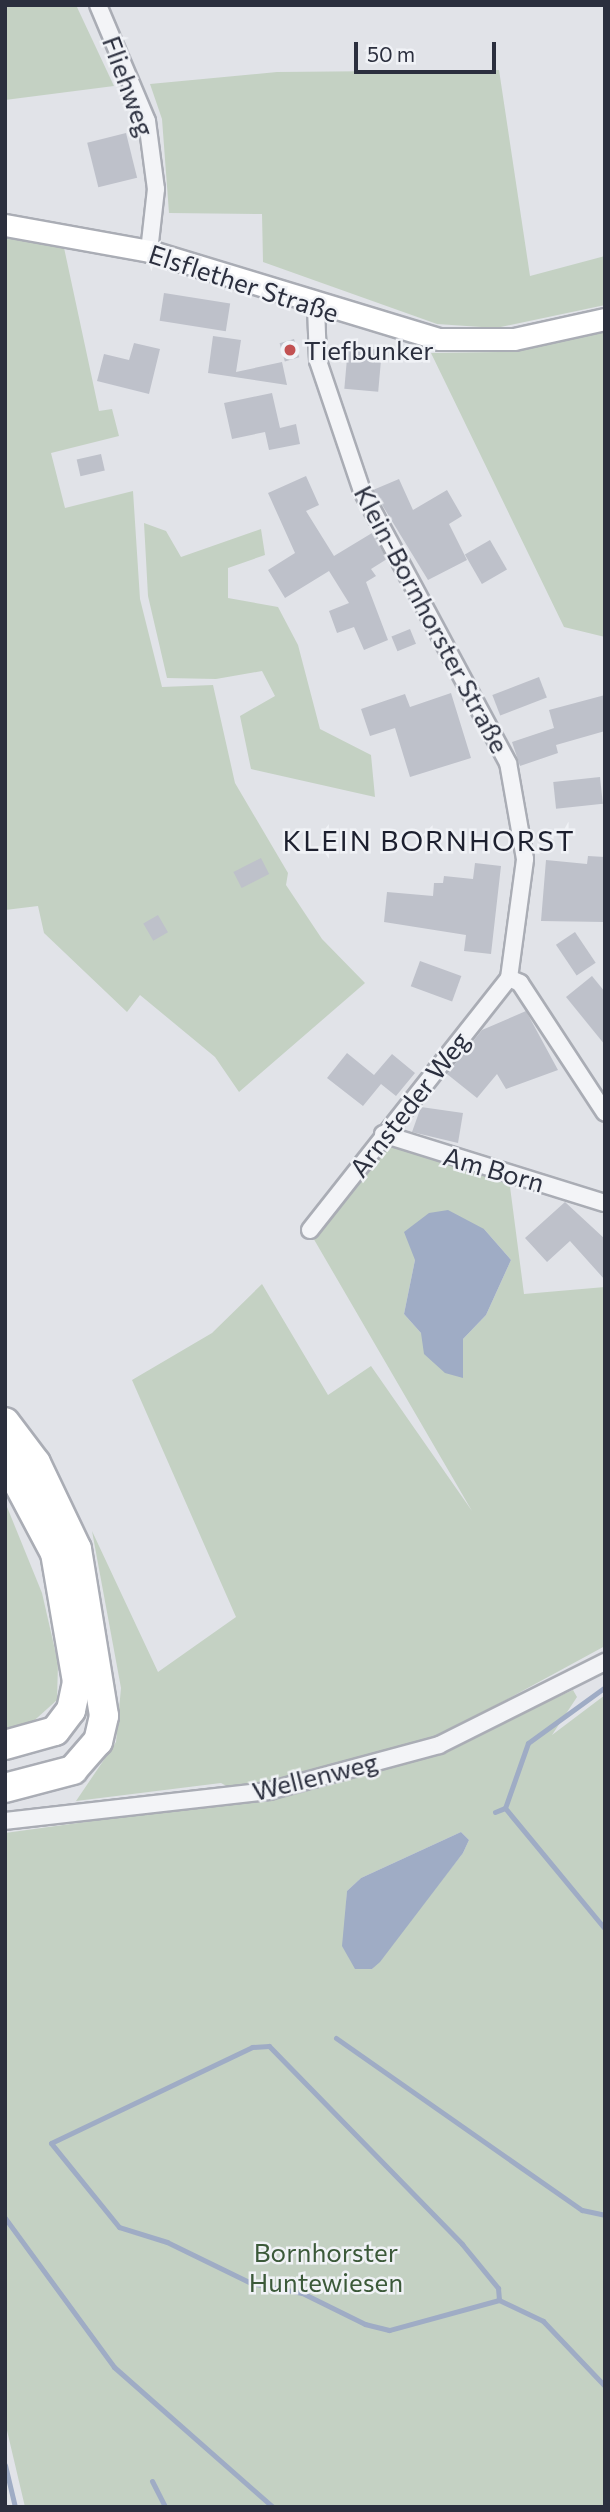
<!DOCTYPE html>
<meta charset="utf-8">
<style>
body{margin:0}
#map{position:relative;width:610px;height:2512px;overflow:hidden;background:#e1e3e8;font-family:Commissioner,sans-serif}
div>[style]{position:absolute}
.green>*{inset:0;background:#c4d1c3}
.water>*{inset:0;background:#9facc5}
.stream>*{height:5px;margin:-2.5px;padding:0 2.5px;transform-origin:2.5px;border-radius:2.5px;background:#9facc5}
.building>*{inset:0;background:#bec1ca;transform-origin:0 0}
.roads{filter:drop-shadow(2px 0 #aaadb5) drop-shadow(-2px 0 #aaadb5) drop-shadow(0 2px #aaadb5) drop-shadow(0 -2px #aaadb5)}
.minor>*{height:16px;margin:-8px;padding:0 8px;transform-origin:8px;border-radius:8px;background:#f3f4f7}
.secondary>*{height:21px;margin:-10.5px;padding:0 10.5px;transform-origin:10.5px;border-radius:10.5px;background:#fff}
.motorway>*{height:28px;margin:-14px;padding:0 14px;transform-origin:14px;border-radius:14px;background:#fff}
.dots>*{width:19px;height:19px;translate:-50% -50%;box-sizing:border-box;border:4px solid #f0f2f6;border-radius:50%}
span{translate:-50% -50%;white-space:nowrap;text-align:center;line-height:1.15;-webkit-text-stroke:5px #f0f2f6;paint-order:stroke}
.street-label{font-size:26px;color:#2b2f3e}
.poi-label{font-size:26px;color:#2b2f3e}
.left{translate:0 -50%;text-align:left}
.park-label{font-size:26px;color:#3b5939}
.neighbourhood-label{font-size:28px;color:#1d202f;letter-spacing:2px}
.frame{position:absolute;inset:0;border:7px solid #2b2f3e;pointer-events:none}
.scale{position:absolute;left:354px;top:42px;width:142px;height:32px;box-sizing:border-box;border:4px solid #2b2f3e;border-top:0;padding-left:9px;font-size:21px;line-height:24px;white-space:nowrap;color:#2b2f3e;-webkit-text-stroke:5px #f0f2f6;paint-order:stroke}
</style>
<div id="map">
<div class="green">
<i style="clip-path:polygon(5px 5px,76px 5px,114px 86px,5px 100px)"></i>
<i style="clip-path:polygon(499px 70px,530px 276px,605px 256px,605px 305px,496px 328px,437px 324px,263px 262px,262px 214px,169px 213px,162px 119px,150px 84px,277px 72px)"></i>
<i style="clip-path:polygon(5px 236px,63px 243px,99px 411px,112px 409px,119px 436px,51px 453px,65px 508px,133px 491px,140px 599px,162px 687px,213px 685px,235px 783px,288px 873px,286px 885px,322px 939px,365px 983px,239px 1092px,215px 1057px,140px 995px,127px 1012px,44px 933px,38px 906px,5px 910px)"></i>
<i style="clip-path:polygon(605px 331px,605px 637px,564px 627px,431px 353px,499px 352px)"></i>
<i style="clip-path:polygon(144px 523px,166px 531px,181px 557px,261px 529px,265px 555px,228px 568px,228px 598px,278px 607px,298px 645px,320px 729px,371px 755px,375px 797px,251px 769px,240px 716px,275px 696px,262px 671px,216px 679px,167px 678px,148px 596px)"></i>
<i style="clip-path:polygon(evenodd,386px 1143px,509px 1179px,524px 1294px,605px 1287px,605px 1646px,436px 1738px,274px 1784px,232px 1789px,221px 1783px,76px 1801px,116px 1742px,121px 1688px,92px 1531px,158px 1672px,236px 1617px,132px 1380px,212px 1333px,262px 1284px,328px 1395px,371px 1366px,472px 1511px,312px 1236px,386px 1143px,484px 1229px,511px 1260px,486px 1315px,463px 1339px,421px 1333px,404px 1314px,415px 1260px,484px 1229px)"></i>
<i style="clip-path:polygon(5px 1502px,42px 1593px,58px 1663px,57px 1700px,27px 1727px,5px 1729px)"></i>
<i style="clip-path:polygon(evenodd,573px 1690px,577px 1697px,552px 1735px,605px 1695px,605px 2507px,25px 2507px,5px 2422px,5px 1833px,288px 1794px,439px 1752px,573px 1690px,461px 1832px,469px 1840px,463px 1853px,372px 1969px,344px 1938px,347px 1891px,361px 1878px,461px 1832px)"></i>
</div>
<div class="water">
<i style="clip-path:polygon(448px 1210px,484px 1229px,511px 1260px,486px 1315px,463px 1339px,463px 1378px,445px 1373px,424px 1354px,421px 1333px,404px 1314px,415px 1260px,404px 1232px,429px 1213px)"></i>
<i style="clip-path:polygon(461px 1832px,469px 1840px,463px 1853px,380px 1962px,372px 1969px,355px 1969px,342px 1946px,347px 1891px,361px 1878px)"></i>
</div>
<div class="stream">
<i style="left:505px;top:1808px;width:157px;rotate:50.4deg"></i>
<i style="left:495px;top:1812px;width:11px;rotate:-22deg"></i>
<i style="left:505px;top:1808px;width:69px;rotate:-70.5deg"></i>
<i style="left:528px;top:1743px;width:95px;rotate:-36deg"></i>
<i style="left:336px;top:2038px;width:300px;rotate:35deg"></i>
<i style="left:582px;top:2210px;width:24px;rotate:12deg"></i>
<i style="left:5px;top:2218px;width:185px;rotate:53.8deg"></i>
<i style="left:114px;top:2367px;width:212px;rotate:41.4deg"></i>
<i style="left:499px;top:2300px;width:114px;rotate:164.7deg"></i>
<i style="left:389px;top:2330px;width:25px;rotate:-166deg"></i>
<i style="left:365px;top:2324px;width:70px;rotate:-153.8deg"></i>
<i style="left:302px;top:2293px;width:52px;rotate:-168.9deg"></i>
<i style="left:251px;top:2283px;width:93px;rotate:-154deg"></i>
<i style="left:167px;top:2242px;width:50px;rotate:-162.6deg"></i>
<i style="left:119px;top:2227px;width:108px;rotate:-129deg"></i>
<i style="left:51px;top:2143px;width:223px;rotate:-25.5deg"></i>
<i style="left:252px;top:2047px;width:17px;rotate:-3deg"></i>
<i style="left:269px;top:2046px;width:277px;rotate:45.7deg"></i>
<i style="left:462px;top:2244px;width:57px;rotate:50.7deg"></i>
<i style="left:498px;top:2288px;width:12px;rotate:85deg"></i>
<i style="left:499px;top:2300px;width:49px;rotate:25.5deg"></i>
<i style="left:543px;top:2321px;width:90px;rotate:46.4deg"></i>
<i style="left:5px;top:2465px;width:43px;rotate:76.6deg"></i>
<i style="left:152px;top:2481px;width:29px;rotate:63deg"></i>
</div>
<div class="building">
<i style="left:126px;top:133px;width:46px;height:40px;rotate:76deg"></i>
<i style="left:164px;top:293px;width:67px;height:28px;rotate:9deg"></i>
<i style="clip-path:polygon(213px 336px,241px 340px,236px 372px,282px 362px,287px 385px,208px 373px)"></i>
<i style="left:294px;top:339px;width:19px;height:15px;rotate:74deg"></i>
<i style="clip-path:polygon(134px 343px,160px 349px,149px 394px,97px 381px,104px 354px,129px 360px)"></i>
<i style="left:348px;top:347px;width:34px;height:42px;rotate:5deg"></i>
<i style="clip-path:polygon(272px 393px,280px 428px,296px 424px,300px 444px,269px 450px,265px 432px,232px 439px,224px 403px)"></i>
<i style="left:101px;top:454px;width:17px;height:25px;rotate:77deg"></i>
<i style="clip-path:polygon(306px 476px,319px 505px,306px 511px,334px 556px,372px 533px,387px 559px,371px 569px,376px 576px,366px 582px,388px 640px,364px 650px,354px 627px,337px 633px,329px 611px,349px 603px,329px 571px,285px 598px,268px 570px,295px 553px,268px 493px)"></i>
<i style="clip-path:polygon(399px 479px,413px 510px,447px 490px,462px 516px,449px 524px,467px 560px,428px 580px,373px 490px)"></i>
<i style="left:490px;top:540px;width:34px;height:29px;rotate:60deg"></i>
<i style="left:410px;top:629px;width:16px;height:20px;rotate:68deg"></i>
<i style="left:539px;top:677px;width:22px;height:50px;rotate:69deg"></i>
<i style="clip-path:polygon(451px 693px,471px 758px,410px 777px,395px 728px,370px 736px,361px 709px,405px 694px,410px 707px)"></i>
<i style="clip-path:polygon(605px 695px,605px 731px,556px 745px,558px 753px,520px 766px,512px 742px,554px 728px,549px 710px)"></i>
<i style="left:600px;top:777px;width:27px;height:47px;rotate:84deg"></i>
<i style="clip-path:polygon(588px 856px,605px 857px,605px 922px,541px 921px,546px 860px,587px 864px)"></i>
<i style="left:261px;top:858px;width:18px;height:31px;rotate:63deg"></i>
<i style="clip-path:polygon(475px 863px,501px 866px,491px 954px,464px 951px,466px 935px,384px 922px,387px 892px,433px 896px,434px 883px,443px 883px,444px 876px,473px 879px)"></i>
<i style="left:158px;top:915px;width:20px;height:17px;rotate:60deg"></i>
<i style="left:575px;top:932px;width:37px;height:23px;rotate:56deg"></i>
<i style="left:420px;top:961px;width:44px;height:27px;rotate:20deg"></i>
<i style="clip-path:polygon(592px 976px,605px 992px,605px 1045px,566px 997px)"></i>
<i style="clip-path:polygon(526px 1011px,558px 1070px,506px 1089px,497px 1074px,477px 1098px,447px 1074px,482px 1030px)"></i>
<i style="clip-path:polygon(347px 1053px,374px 1075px,392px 1054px,415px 1073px,396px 1096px,381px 1084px,363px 1106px,327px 1078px)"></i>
<i style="clip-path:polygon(421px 1107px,463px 1113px,458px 1143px,412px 1132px)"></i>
<i style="clip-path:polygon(565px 1202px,605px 1239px,605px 1280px,570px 1241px,547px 1262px,525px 1238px)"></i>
</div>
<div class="roads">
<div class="minor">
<i style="left:98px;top:5px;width:126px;rotate:67.1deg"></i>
<i style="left:147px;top:121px;width:69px;rotate:82.5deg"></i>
<i style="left:156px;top:189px;width:62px;rotate:96.4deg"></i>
<i style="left:509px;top:978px;width:12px;rotate:24deg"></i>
<i style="left:520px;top:983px;width:155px;rotate:56.8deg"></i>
<i style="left:383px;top:1134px;width:232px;rotate:17.3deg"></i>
<i style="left:310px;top:1230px;width:321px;rotate:-51.7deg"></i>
<i style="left:509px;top:978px;width:120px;rotate:-82.3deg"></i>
<i style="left:525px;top:859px;width:97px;rotate:-100deg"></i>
<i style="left:508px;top:763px;width:309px;rotate:-118.2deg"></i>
<i style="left:362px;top:491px;width:137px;rotate:-108.7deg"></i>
<i style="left:318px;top:361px;width:55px;rotate:-92.1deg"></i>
<i style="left:5px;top:1821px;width:266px;rotate:-6.5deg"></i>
<i style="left:269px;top:1791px;width:176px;rotate:-15.1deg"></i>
<i style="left:439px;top:1745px;width:186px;rotate:-26.6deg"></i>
</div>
<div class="secondary">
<i style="left:5px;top:225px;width:146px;rotate:10.2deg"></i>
<i style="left:149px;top:251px;width:302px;rotate:16.9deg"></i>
<i style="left:438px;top:339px;width:76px"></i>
<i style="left:514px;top:339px;width:93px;rotate:-12.4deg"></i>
</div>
<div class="motorway">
<i style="left:5px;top:1422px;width:51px;rotate:52.9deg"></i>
<i style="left:36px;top:1463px;width:95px;rotate:64.5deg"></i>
<i style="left:77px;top:1549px;width:169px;rotate:80.8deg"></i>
<i style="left:104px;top:1716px;width:26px;rotate:103deg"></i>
<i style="left:98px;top:1741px;width:38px;rotate:131deg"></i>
<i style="left:73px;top:1770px;width:70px;rotate:165.2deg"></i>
<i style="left:5px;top:1459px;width:106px;rotate:62deg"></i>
<i style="left:55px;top:1553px;width:131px;rotate:80.3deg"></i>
<i style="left:77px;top:1682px;width:29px;rotate:102deg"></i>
<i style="left:71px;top:1710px;width:26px;rotate:127deg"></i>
<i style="left:55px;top:1731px;width:52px;rotate:164.4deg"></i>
</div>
</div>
<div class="dots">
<i style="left:290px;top:350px;background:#c25152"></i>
</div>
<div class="street-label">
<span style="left:129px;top:86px;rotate:70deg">Fliehweg</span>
<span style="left:244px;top:283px;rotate:18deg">Elsflether Straße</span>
<span style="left:432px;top:619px;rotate:62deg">Klein-Bornhorster Straße</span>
<span style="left:409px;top:1104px;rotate:-52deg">Arnsteder Weg</span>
<span style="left:494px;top:1169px;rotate:16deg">Am Born</span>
<span style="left:315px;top:1776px;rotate:-14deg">Wellenweg</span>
</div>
<div class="poi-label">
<span class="left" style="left:304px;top:350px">Tiefbunker</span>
</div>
<div class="park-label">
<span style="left:326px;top:2267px">Bornhorster<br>Huntewiesen</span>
</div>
<div class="neighbourhood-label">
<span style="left:429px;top:840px">KLEIN BORNHORST</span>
</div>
<div class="frame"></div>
<div class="scale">50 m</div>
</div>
